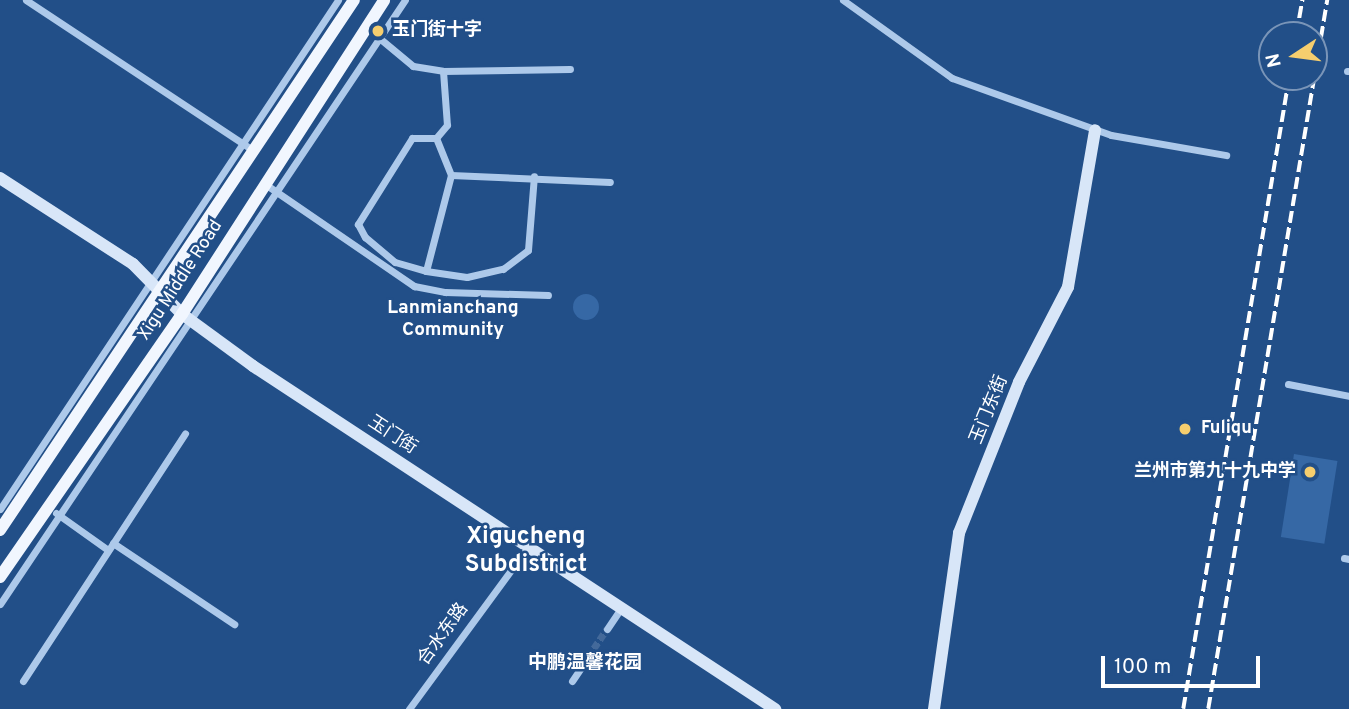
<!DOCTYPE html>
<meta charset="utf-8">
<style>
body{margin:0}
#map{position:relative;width:1349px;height:709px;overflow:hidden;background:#224f88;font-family:Overpass,"Noto Sans SC",sans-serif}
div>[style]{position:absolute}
.green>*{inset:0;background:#3668a5;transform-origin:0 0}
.round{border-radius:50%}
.street-tunnel>*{height:7px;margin-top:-3.5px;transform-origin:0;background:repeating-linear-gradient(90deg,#43699a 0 7px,transparent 0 10.5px)}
.street>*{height:7px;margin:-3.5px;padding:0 3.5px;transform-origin:3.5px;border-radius:3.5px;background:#adc9ea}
.secondary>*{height:12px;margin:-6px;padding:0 6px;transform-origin:6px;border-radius:6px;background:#d8e6f8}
.primary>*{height:12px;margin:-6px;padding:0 6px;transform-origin:6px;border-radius:6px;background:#f1f6fe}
.rail>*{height:3.5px;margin-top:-1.75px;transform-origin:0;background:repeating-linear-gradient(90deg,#fff 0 12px,transparent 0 17px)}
.dots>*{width:19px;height:19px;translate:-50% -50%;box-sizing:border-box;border:4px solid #224f88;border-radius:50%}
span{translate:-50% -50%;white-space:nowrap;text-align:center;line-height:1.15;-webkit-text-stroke:5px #224f88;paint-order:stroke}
.poi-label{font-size:18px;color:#fff;font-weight:700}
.left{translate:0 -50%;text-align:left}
.right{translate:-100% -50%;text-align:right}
.street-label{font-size:18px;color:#fff}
.neighbourhood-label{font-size:19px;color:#fff;font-weight:700}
.district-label{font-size:24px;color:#fff;font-weight:700}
.north{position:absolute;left:1258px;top:21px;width:70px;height:70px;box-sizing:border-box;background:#224f88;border:2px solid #7a95b8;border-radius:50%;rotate:257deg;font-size:19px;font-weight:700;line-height:28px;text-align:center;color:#fff}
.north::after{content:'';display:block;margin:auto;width:24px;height:32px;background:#f6ce6e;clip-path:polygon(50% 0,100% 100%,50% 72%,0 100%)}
.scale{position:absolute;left:1101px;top:656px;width:159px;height:32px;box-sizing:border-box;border:4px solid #fff;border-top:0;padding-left:9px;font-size:21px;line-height:24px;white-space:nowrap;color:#fff;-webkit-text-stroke:5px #224f88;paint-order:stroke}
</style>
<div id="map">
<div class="green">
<i class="round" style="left:573px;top:294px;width:26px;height:26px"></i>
<i style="left:1294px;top:454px;width:44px;height:84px;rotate:9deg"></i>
</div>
<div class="street-tunnel">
<i style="left:588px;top:657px;width:34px;rotate:-56deg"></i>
</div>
<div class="street">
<i style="left:26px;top:0;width:272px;rotate:33.5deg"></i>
<i style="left:843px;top:0;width:134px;rotate:35.6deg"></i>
<i style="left:952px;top:78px;width:169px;rotate:19.7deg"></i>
<i style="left:1111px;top:135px;width:117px;rotate:9.9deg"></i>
<i style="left:366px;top:27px;width:61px;rotate:39.7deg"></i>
<i style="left:413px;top:66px;width:30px;rotate:9deg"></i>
<i style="left:443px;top:71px;width:127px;rotate:-0.9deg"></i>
<i style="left:443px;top:71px;width:54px;rotate:85.8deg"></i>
<i style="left:447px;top:125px;width:17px;rotate:130deg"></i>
<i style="left:436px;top:138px;width:24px;rotate:180deg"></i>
<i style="left:412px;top:138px;width:102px;rotate:122.1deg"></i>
<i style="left:358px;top:224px;width:15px;rotate:62deg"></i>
<i style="left:365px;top:237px;width:39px;rotate:40deg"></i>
<i style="left:395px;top:262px;width:32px;rotate:16deg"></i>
<i style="left:426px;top:271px;width:41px;rotate:8.3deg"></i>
<i style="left:467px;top:277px;width:37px;rotate:-13deg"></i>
<i style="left:503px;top:269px;width:31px;rotate:-37deg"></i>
<i style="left:528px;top:250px;width:74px;rotate:-85.4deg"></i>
<i style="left:1347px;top:71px;width:2px"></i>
<i style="left:451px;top:175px;width:159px;rotate:2.5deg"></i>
<i style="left:265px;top:184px;width:181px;rotate:34.4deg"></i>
<i style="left:414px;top:286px;width:32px;rotate:11deg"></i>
<i style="left:445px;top:292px;width:103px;rotate:1.7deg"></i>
<i style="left:426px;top:271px;width:99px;rotate:-75.4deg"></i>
<i style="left:451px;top:175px;width:40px;rotate:-112deg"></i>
<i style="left:1288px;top:384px;width:62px;rotate:11.1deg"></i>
<i style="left:0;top:509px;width:611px;rotate:-56.41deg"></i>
<i style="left:56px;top:513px;width:64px;rotate:35.4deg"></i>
<i style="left:113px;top:543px;width:146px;rotate:33.8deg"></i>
<i style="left:1344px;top:558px;width:5px;rotate:11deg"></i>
<i style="left:0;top:604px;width:727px;rotate:-56.16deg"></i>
<i style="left:607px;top:629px;width:25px;rotate:-56deg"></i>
<i style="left:23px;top:681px;width:296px;rotate:-56.8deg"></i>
<i style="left:572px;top:681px;width:29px;rotate:-56deg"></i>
<i style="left:409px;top:709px;width:201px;rotate:-53.7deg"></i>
</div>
<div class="secondary">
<i style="left:0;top:178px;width:158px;rotate:32.9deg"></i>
<i style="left:133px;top:264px;width:70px;rotate:45.6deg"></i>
<i style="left:182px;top:314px;width:88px;rotate:36.2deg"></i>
<i style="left:253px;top:366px;width:625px;rotate:33.31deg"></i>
<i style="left:934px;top:709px;width:178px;rotate:-81.9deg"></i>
<i style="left:959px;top:533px;width:162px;rotate:-68.3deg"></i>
<i style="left:1019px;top:382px;width:107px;rotate:-62.7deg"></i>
<i style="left:1068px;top:287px;width:159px;rotate:-80.2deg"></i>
</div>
<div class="primary">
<i style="left:0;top:530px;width:637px;rotate:-56.26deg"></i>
<i style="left:0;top:577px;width:320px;rotate:-55.3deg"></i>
<i style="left:182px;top:314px;width:373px;rotate:-57.2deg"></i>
</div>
<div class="rail">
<i style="left:1296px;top:35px;width:36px;rotate:-80deg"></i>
<i style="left:1183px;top:709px;width:641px;rotate:-80.48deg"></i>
<i style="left:1208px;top:709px;width:719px;rotate:-80.47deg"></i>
</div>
<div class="dots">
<i style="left:378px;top:31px;background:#f6ce6e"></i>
<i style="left:1185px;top:429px;background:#f6ce6e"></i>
<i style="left:1310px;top:472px;background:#f6ce6e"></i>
</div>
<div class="poi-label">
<span class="left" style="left:392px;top:31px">玉门街十字</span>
<span class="left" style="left:1201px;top:429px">Fuliqu</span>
<span class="right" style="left:1296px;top:472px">兰州市第九十九中学</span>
</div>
<div class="street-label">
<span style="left:181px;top:281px;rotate:-57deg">Xigu Middle Road</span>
<span style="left:990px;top:410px;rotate:-68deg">玉门东街</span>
<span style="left:392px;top:436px;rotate:33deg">玉门街</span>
<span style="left:444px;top:635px;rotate:-54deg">合水东路</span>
</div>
<div class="neighbourhood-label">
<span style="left:453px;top:320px">Lanmianchang<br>Community</span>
<span style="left:585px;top:664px">中鹏温馨花园</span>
</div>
<div class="district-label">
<span style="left:526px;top:552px">Xigucheng<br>Subdistrict</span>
</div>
<div class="north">N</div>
<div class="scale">100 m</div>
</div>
